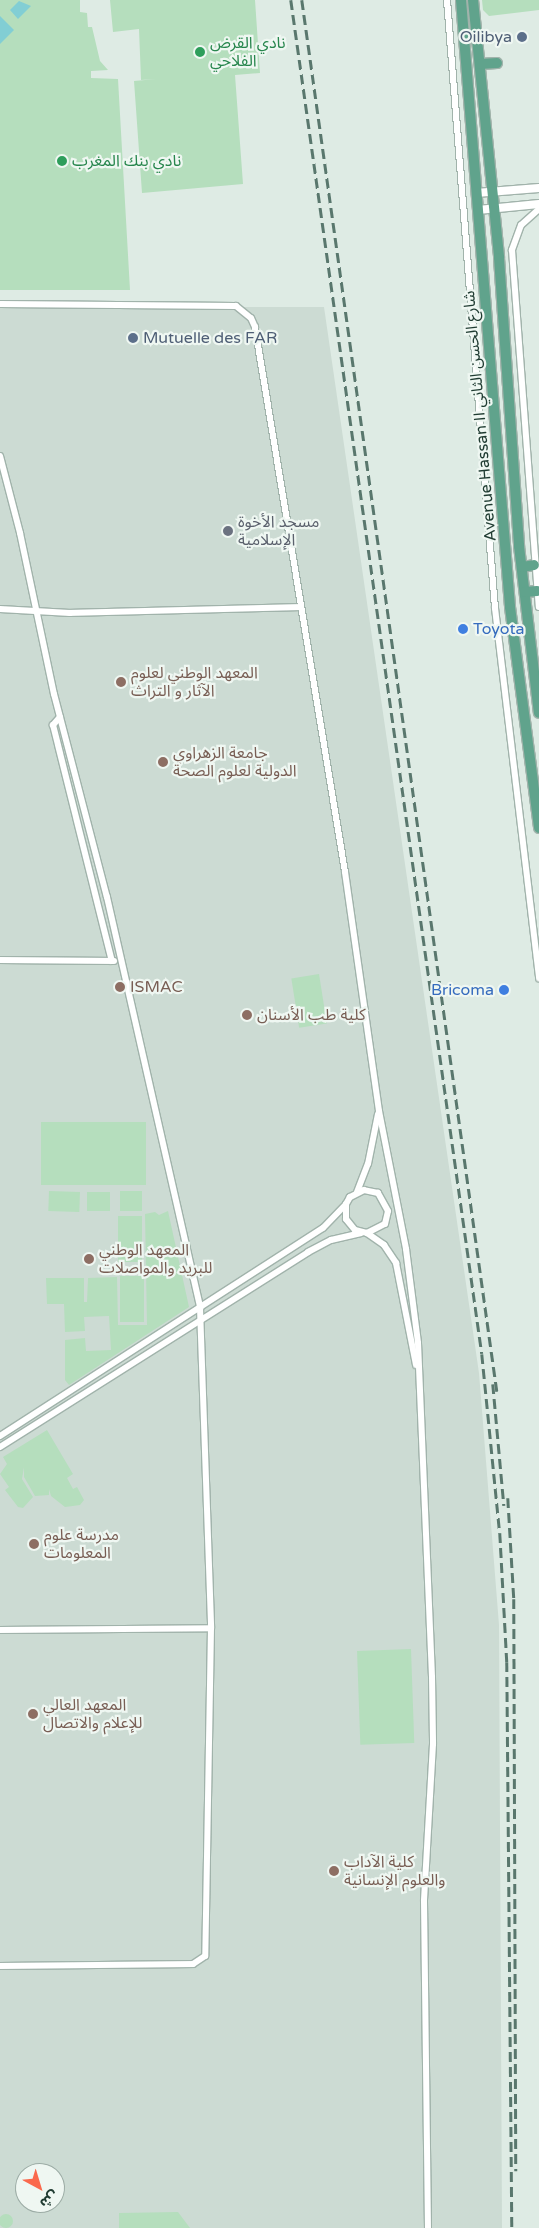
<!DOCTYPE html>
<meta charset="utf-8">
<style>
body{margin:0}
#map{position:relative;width:539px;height:2228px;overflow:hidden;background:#deebe4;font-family:"Varela Round","Noto Sans Arabic",sans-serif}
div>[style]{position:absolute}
.built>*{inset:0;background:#ccdbd3}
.green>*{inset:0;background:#b5debd;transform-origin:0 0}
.round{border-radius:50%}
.water>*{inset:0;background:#82ced4}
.roads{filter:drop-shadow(1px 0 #a1b3ab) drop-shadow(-1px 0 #a1b3ab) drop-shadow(0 1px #a1b3ab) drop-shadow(0 -1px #a1b3ab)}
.minor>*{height:6px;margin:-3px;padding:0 3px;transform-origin:3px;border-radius:3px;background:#fff}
.tertiary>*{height:8px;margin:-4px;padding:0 4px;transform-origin:4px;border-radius:4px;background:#fff}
.primary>*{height:10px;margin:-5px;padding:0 5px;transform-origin:5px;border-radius:5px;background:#60a38c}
.rail>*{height:2.5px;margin-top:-1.25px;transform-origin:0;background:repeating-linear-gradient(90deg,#59776d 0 10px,transparent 0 15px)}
.dots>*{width:14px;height:14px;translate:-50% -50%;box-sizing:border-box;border:2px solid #eff7f2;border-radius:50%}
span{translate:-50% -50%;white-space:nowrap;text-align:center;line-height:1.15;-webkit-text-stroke:4.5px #eff7f2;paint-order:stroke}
.service-label{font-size:16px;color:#4e5e75}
.right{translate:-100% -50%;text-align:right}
.left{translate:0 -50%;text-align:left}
.leisure-label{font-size:16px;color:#27864d}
.street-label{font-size:16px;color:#1f3b31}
.worship-label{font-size:16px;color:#5b616d}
.shop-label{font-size:16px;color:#366cbe}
.education-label{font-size:16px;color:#785e54}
.north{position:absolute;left:15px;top:2163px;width:50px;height:50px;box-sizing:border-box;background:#eff7f2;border:1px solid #9caca5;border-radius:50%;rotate:141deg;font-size:14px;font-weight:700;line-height:20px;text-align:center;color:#1f3b31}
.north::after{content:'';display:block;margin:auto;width:18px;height:22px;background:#fa694d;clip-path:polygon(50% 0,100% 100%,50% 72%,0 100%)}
</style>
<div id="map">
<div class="built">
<i style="clip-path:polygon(evenodd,0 307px,324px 307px,479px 1373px,499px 1625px,502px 2228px,0 2228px,0 307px,25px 2173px,55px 2173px,55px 2203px,25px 2203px,25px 2173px)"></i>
</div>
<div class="green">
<i style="clip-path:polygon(0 0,80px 0,80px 12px,87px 13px,88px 27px,92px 27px,100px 61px,108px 70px,91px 71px,91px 78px,118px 79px,130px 290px,0 290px)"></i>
<i style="clip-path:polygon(110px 0,255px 0,260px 73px,235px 75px,243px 184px,142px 193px,134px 81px,156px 79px,141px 80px,139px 29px,113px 32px)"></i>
<i style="clip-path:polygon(482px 0,539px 0,539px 10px,489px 16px,483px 10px)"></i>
<i style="left:319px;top:974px;width:50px;height:28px;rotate:81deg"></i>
<i style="left:146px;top:1122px;width:63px;height:105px;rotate:90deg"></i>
<i style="left:49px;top:1191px;width:31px;height:20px;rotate:2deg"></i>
<i style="left:120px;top:1191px;width:22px;height:20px"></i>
<i style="left:87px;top:1192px;width:23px;height:19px"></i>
<i style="clip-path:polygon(168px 1211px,189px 1307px,69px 1385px,65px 1380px,65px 1340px,85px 1338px,86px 1351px,111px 1350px,109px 1316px,84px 1317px,85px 1331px,65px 1332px,64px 1304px,47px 1304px,46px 1278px,84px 1278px,84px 1302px,87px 1302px,88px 1278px,117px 1277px,118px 1325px,147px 1325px,145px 1214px,155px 1212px,159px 1215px)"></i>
<i style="left:118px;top:1216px;width:24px;height:46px"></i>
<i style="left:120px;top:1276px;width:24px;height:46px"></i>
<i style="clip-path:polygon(47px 1430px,73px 1474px,67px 1478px,73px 1489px,77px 1487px,84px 1500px,80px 1505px,65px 1507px,51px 1496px,49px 1489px,49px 1495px,35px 1496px,24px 1477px,24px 1467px,22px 1479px,33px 1497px,23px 1508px,18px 1507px,5px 1490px,9px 1487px,0 1474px,7px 1464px,3px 1457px)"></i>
<i style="left:411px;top:1649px;width:94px;height:54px;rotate:88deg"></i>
<i style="clip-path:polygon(178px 2212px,190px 2228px,119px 2228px,119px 2213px)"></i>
<i class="round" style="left:-1px;top:2214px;width:14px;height:14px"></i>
</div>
<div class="water">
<i style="clip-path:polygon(19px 1px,31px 6px,18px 19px,10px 10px)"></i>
<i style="clip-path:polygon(0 16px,14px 30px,0 44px)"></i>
</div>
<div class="roads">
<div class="minor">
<i style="left:447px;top:0;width:610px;rotate:85.49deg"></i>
<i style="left:495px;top:608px;width:373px;rotate:83.2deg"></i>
<i style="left:539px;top:209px;width:24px;rotate:138deg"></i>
<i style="left:521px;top:225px;width:27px;rotate:110deg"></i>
<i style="left:512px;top:250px;width:358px;rotate:85.7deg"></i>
<i style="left:0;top:304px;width:236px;rotate:0.5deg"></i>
<i style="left:236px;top:306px;width:19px;rotate:39deg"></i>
<i style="left:251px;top:318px;width:10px;rotate:66deg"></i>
<i style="left:255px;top:327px;width:552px;rotate:80.62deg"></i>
<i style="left:345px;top:872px;width:241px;rotate:81.9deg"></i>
<i style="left:379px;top:1111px;width:141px;rotate:78.9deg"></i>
<i style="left:406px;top:1249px;width:95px;rotate:82.7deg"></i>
<i style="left:418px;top:1343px;width:334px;rotate:87.6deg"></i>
<i style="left:432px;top:1677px;width:67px;rotate:89.1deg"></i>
<i style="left:433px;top:1744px;width:157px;rotate:93.3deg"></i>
<i style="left:424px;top:1901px;width:327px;rotate:89.3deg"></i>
<i style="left:0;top:456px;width:80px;rotate:75.4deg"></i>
<i style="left:20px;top:533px;width:165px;rotate:78.1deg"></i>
<i style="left:54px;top:694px;width:210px;rotate:75.4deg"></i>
<i style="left:107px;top:897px;width:421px;rotate:77.2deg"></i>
<i style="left:200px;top:1308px;width:320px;rotate:88deg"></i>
<i style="left:211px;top:1628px;width:328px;rotate:91deg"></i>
<i style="left:205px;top:1956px;width:14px;rotate:146deg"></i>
<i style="left:193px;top:1964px;width:193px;rotate:179.4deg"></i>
<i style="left:0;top:609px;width:70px;rotate:3.3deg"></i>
<i style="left:70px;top:613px;width:229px;rotate:-1.5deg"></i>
<i style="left:60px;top:717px;width:11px;rotate:131deg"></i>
<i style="left:53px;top:725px;width:243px;rotate:76deg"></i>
<i style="left:0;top:960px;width:114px;rotate:0.5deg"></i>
<i style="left:357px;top:1192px;width:30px;rotate:-69deg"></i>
<i style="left:368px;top:1164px;width:51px;rotate:-78.7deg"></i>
<i style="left:367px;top:1233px;width:20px;rotate:-27deg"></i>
<i style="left:385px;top:1224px;width:13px;rotate:-77deg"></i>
<i style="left:388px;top:1211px;width:21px;rotate:-119deg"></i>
<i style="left:378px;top:1193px;width:14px;rotate:-168deg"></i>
<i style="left:364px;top:1190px;width:16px;rotate:153deg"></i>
<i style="left:350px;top:1197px;width:8px;rotate:120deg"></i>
<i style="left:346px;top:1204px;width:15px;rotate:90deg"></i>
<i style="left:346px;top:1219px;width:14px;rotate:51deg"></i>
<i style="left:355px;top:1230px;width:12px;rotate:14deg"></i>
<i style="left:367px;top:1233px;width:21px;rotate:35deg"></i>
<i style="left:384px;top:1245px;width:22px;rotate:56deg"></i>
<i style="left:396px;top:1263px;width:104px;rotate:78.9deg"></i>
<i style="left:0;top:1436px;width:384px;rotate:-32.8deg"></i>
<i style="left:323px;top:1228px;width:33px;rotate:-46deg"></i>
<i style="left:0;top:1447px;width:365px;rotate:-32.3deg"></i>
<i style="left:308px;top:1252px;width:26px;rotate:-28deg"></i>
<i style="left:331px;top:1240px;width:31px;rotate:-13deg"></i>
<i style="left:0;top:1630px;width:211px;rotate:-0.5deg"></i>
</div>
<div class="tertiary">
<i style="left:476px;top:193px;width:63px;rotate:-4.5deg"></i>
<i style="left:478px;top:210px;width:61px;rotate:-5.6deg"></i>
</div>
<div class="primary">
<i style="left:461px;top:0;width:609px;rotate:85.38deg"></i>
<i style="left:510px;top:607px;width:223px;rotate:82.5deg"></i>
<i style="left:473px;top:0;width:259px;rotate:84.2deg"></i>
<i style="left:499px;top:258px;width:289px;rotate:86deg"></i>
<i style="left:519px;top:546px;width:168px;rotate:83.2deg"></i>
<i style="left:480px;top:64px;width:17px;rotate:-3deg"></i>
<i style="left:522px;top:567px;width:12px;rotate:-9deg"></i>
<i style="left:525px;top:592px;width:12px;rotate:-5deg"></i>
</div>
</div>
<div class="rail">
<i style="left:291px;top:0;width:1367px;rotate:81.97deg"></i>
<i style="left:482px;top:1354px;width:180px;rotate:84.3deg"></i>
<i style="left:500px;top:1533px;width:129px;rotate:86.9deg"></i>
<i style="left:507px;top:1662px;width:566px;rotate:89.49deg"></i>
<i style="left:302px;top:0;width:1405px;rotate:82.02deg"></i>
<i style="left:493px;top:1384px;width:122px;rotate:84.8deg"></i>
<i style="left:508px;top:1498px;width:101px;rotate:86.6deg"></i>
<i style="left:514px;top:1599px;width:572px;rotate:89.8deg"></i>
</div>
<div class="dots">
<i style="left:522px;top:37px;background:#5c6f8a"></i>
<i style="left:200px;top:52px;background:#2e9e5b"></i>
<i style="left:62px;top:161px;background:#2e9e5b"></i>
<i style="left:133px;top:338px;background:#5c6f8a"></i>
<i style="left:228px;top:531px;background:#6b7280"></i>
<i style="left:463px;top:629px;background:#3f7fe0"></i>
<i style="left:121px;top:682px;background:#8d6e63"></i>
<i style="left:163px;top:762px;background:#8d6e63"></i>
<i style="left:120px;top:987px;background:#8d6e63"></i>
<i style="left:504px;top:990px;background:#3f7fe0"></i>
<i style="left:247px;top:1015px;background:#8d6e63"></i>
<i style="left:89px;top:1259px;background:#8d6e63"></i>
<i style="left:34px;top:1544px;background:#8d6e63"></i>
<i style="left:33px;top:1714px;background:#8d6e63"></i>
<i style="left:334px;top:1871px;background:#8d6e63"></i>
</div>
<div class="service-label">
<span class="right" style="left:512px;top:37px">Oilibya</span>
<span class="left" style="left:143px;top:338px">Mutuelle des FAR</span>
</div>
<div class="leisure-label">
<span class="left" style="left:210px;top:52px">نادي القرض<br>الفلاحي</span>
<span class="left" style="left:72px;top:161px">نادي بنك المغرب</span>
</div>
<div class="street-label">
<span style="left:480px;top:416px;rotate:-95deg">Avenue Hassan II شارع الحسن الثاني</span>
</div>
<div class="worship-label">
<span class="left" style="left:238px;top:531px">مسجد الأخوة<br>الإسلامية</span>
</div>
<div class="shop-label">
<span class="left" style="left:473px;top:629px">Toyota</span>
<span class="right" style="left:494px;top:990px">Bricoma</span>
</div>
<div class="education-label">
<span class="left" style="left:131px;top:682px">المعهد الوطني لعلوم<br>الآثار و التراث</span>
<span class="left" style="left:173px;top:762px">جامعة الزهراوي<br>الدولية لعلوم الصحة</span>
<span class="left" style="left:130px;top:987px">ISMAC</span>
<span class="left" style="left:257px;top:1015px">كلية طب الأسنان</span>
<span class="left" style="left:99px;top:1259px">المعهد الوطني<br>للبريد والمواصلات</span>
<span class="left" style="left:44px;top:1544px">مدرسة علوم<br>المعلومات</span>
<span class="left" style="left:43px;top:1714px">المعهد العالي<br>للإعلام والاتصال</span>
<span class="left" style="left:344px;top:1871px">كلية الآداب<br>والعلوم الإنسانية</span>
</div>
<div class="north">ش</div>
</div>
